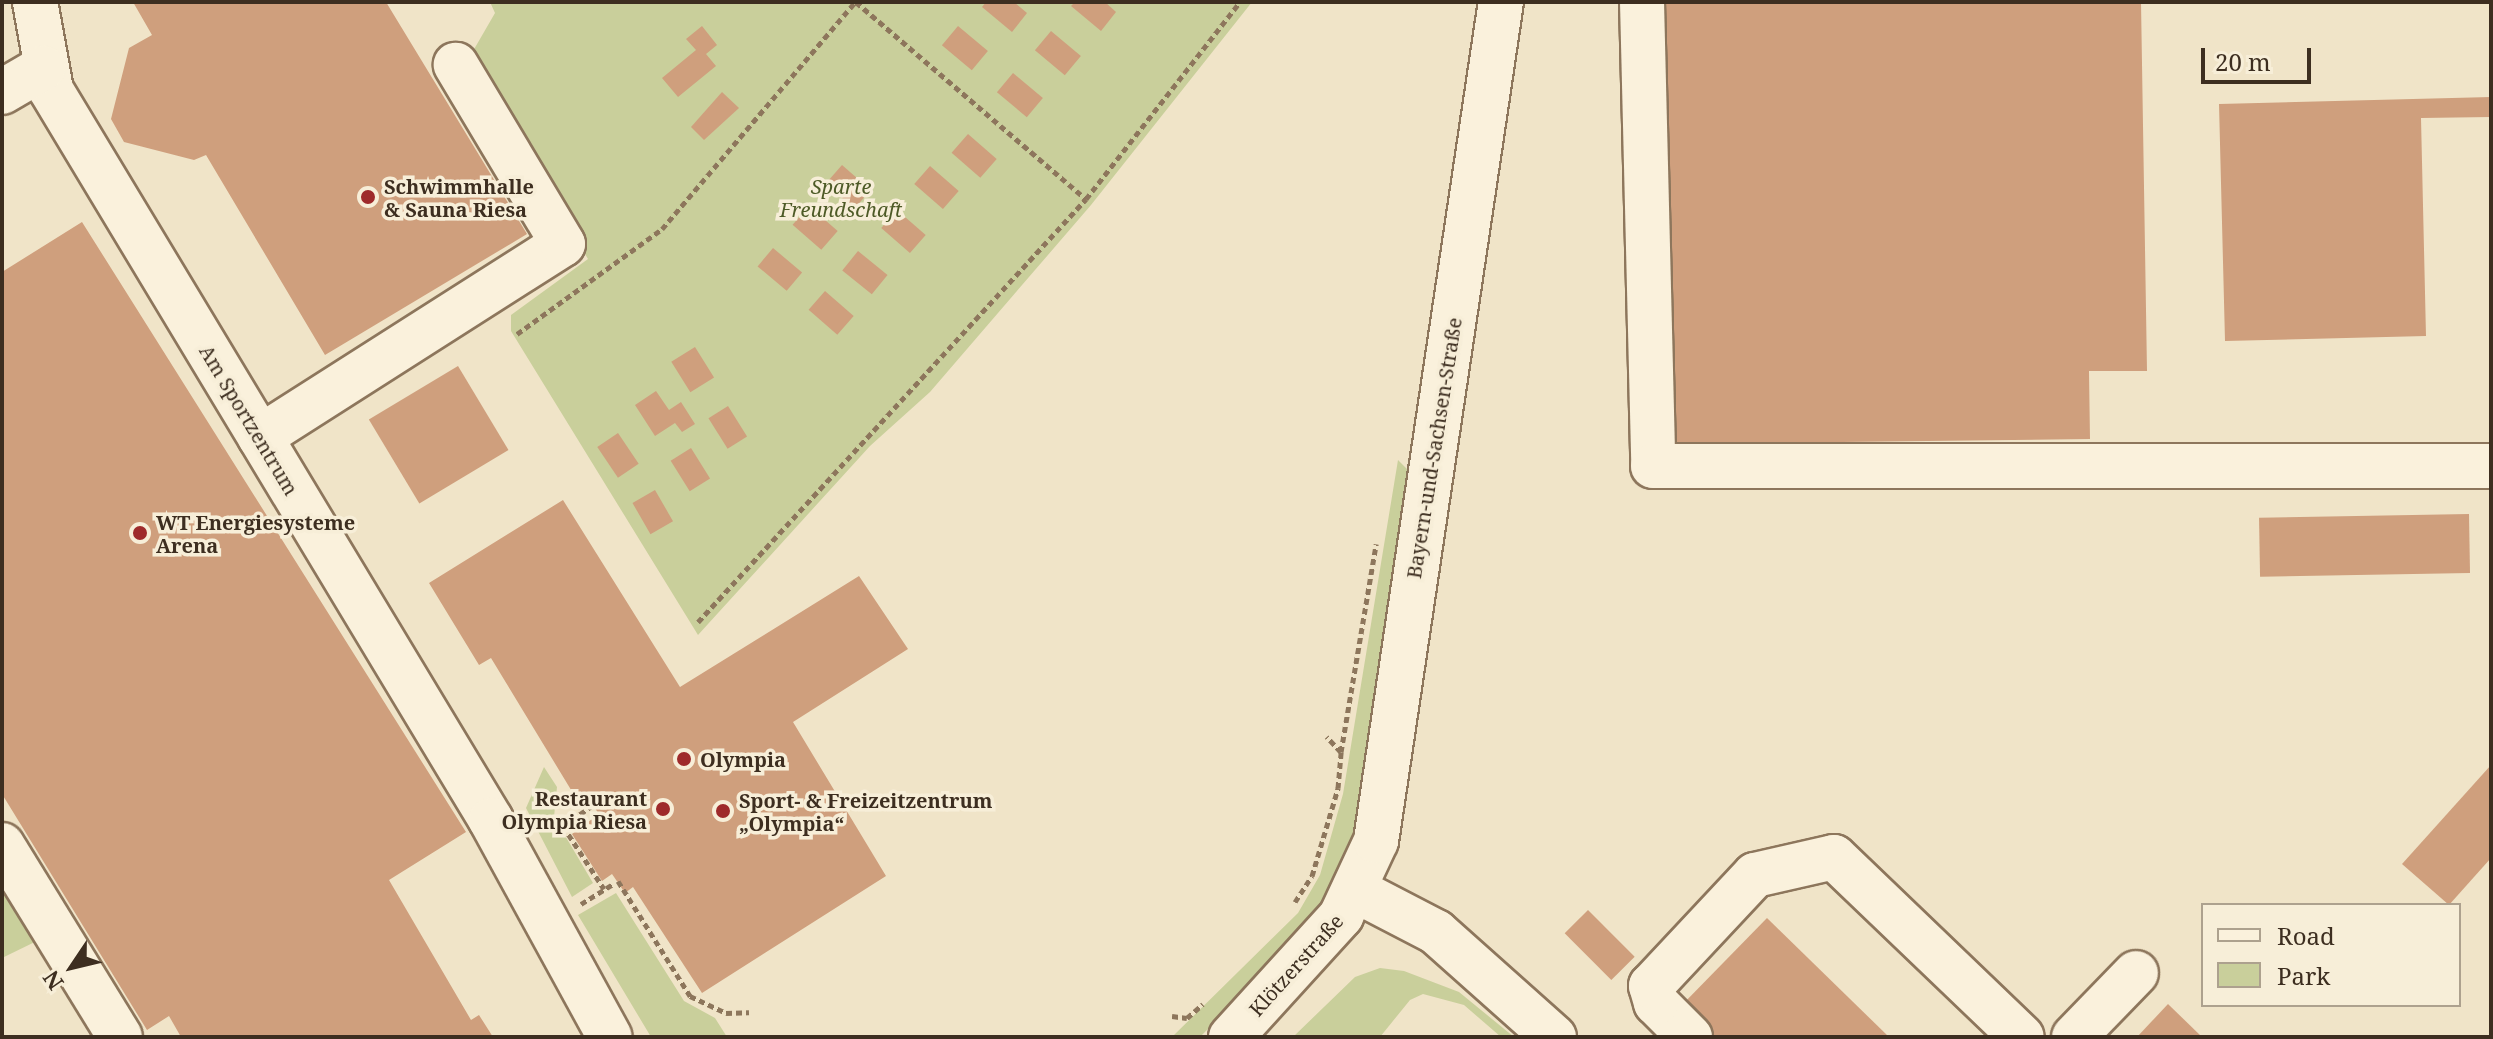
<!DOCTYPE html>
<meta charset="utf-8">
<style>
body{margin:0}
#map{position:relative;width:2493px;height:1039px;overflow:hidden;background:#f0e4c8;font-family:"Noto Serif",serif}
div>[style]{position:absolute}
.green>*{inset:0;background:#c9cf9b}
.building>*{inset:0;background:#cf9f7d;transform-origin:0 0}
.path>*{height:5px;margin-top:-2.5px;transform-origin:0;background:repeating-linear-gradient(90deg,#8d765c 0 6px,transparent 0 10px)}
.roads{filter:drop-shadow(2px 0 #8d765c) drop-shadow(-2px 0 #8d765c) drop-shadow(0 2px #8d765c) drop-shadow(0 -2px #8d765c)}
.minor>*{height:44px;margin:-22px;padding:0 22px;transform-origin:22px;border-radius:22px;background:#faf1dc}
.dots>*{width:22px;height:22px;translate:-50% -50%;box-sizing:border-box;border:4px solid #f7eed8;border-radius:50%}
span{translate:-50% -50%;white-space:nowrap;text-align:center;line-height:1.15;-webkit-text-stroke:7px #f7eed8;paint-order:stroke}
.poi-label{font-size:20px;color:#3d2e20;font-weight:700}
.left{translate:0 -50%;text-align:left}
.right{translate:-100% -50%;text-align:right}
.park-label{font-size:20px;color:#4d5a26;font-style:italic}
.street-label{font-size:20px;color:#3d2e20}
.frame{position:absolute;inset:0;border:4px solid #3d2e20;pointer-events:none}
.legend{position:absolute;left:2201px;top:903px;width:260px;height:104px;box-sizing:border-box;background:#f7eed8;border:2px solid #ada18e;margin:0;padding:10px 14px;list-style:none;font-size:24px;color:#3d2e20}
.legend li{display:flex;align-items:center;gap:16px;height:40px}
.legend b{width:40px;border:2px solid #ada18e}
.north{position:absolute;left:32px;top:927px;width:80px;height:80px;-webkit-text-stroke:6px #f7eed8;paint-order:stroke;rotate:235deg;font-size:22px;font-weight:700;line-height:32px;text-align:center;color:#3d2e20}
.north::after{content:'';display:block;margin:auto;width:28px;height:36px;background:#3d2e20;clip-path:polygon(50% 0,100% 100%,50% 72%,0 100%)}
.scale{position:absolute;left:2201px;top:48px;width:110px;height:36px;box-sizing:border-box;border:4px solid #3d2e20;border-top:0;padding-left:10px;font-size:24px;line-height:28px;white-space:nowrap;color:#3d2e20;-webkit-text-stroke:6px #f7eed8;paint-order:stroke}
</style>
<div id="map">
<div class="green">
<i style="clip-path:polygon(490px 2px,1252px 2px,1091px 205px,930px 392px,870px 446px,698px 635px,511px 331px,511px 315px,588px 259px,469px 58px,495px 13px)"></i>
<i style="clip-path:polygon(1398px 460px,1413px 475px,1357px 823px,1344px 860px,1330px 893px,1283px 953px,1200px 1037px,1172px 1037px,1298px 913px,1320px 875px,1343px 794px)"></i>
<i style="clip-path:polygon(544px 767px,557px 787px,554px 817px,593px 883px,572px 897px,526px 808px)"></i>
<i style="clip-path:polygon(2px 871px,43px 938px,2px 958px)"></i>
<i style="clip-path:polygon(616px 893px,684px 1001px,715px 1018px,727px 1037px,651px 1037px,578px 915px)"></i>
<i style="clip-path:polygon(1380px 968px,1404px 971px,1459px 992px,1514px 1037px,1501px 1037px,1464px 1005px,1423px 994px,1410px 1000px,1380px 1037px,1293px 1037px,1355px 977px)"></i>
</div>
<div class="building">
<i style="clip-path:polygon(133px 2px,386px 2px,527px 234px,325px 355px,206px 155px,194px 160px,124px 142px,111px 119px,129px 48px,152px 35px)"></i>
<i style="clip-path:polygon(986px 2px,1014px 2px,1027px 13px,1012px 32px,982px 7px)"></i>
<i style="clip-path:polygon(1075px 2px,1105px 2px,1116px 12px,1101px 31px,1071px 6px)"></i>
<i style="clip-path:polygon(1664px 2px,2141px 2px,2147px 371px,2089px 371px,2090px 439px,1669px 444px)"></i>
<i style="clip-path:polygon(702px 26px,717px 45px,706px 54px,716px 66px,678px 97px,662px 78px,696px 50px,686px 39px)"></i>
<i style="left:958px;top:26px;width:39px;height:25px;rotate:40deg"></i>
<i style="left:1051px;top:31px;width:39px;height:25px;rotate:40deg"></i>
<i style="left:1013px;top:73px;width:39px;height:25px;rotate:40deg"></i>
<i style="clip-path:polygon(722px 92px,739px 108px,704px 140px,691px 127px)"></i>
<i style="clip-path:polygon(2491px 97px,2491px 117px,2421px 118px,2426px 336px,2225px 341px,2219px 104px)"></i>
<i style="left:968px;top:134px;width:38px;height:25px;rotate:41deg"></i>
<i style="left:842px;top:165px;width:38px;height:25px;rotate:41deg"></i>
<i style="left:930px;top:166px;width:38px;height:24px;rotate:41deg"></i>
<i style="left:809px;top:206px;width:38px;height:25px;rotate:41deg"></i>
<i style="left:897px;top:210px;width:38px;height:24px;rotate:41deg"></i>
<i style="clip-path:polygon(82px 222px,466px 832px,389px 880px,471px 1020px,479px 1015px,493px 1037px,181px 1037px,169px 1016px,147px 1030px,2px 794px,2px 272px)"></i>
<i style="left:773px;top:248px;width:38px;height:24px;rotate:40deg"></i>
<i style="left:858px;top:251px;width:38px;height:25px;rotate:39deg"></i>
<i style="left:825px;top:291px;width:38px;height:25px;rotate:41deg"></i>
<i style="left:695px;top:347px;width:36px;height:28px;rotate:58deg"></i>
<i style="left:458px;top:366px;width:98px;height:104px;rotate:59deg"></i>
<i style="clip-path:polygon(656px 391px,669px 410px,681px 402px,695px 424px,682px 432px,675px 423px,655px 436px,635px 405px)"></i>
<i style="left:728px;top:406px;width:36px;height:23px;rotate:58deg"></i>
<i style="left:618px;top:433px;width:37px;height:25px;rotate:56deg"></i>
<i style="left:691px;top:448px;width:36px;height:24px;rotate:58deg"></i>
<i style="left:655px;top:490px;width:36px;height:26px;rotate:60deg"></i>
<i style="clip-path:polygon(563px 500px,680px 687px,859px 576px,908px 649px,793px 722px,886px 876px,702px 993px,633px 887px,625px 893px,612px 874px,602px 881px,572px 834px,599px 814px,587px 797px,579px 803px,491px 658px,479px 665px,429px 583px)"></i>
<i style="left:2469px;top:514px;width:59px;height:210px;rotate:89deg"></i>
<i style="clip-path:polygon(2491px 765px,2491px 858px,2449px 905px,2402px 864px)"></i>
<i style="left:1588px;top:910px;width:66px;height:33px;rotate:45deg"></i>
<i style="clip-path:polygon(1767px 918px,1889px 1037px,1710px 1037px,1680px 1007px)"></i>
<i style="clip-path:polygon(2168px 1004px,2202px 1037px,2137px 1037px)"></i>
</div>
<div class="path">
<i style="left:856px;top:2px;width:303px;rotate:40.6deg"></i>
<i style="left:517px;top:334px;width:179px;rotate:-35.9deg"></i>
<i style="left:662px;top:229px;width:298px;rotate:-49.6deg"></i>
<i style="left:698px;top:622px;width:574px;rotate:-47.47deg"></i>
<i style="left:1086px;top:199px;width:250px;rotate:-52deg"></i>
<i style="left:1341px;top:752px;width:211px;rotate:-80.4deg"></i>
<i style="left:593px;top:805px;width:37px;rotate:145deg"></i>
<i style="left:563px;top:826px;width:75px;rotate:56.9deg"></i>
<i style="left:618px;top:881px;width:136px;rotate:57.9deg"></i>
<i style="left:690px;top:996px;width:40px;rotate:25deg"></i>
<i style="left:726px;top:1013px;width:23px;rotate:-2deg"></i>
<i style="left:1295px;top:902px;width:31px;rotate:-57deg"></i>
<i style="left:1312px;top:876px;width:92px;rotate:-73.5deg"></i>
<i style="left:1338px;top:788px;width:36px;rotate:-85deg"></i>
<i style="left:1341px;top:752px;width:21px;rotate:-133deg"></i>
<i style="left:581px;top:904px;width:39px;rotate:-32deg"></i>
<i style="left:1172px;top:1016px;width:15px;rotate:8deg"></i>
<i style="left:1187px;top:1018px;width:21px;rotate:-41deg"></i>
</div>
<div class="roads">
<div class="minor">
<i style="left:35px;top:2px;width:89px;rotate:79.7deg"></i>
<i style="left:51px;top:90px;width:852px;rotate:58.92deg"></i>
<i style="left:491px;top:820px;width:247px;rotate:61.3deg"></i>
<i style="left:1642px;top:2px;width:464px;rotate:88.6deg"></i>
<i style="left:1653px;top:466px;width:838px"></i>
<i style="left:2px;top:92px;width:48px;rotate:-30.3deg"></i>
<i style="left:260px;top:437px;width:359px;rotate:-32.5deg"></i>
<i style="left:563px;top:244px;width:209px;rotate:-120.9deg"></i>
<i style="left:2px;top:845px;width:225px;rotate:58.4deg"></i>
<i style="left:1357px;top:891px;width:89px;rotate:27.4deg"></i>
<i style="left:1436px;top:932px;width:158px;rotate:41.7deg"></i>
<i style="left:1231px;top:1037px;width:164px;rotate:-47.7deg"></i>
<i style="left:1341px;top:916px;width:83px;rotate:-65deg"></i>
<i style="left:1376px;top:841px;width:848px;rotate:-81.53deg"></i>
<i style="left:1690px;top:1037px;width:48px;rotate:-135deg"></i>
<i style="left:1656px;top:1003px;width:18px;rotate:-106deg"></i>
<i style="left:1651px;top:986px;width:152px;rotate:-46.9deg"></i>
<i style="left:1755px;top:875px;width:81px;rotate:-12.8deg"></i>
<i style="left:1834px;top:857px;width:260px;rotate:43.8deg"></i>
<i style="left:2074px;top:1037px;width:89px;rotate:-45.9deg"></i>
</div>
</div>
<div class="dots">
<i style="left:368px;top:197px;background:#9e2a2b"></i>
<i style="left:140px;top:533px;background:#9e2a2b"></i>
<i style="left:684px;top:759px;background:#9e2a2b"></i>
<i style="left:663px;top:809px;background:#9e2a2b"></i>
<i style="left:723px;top:811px;background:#9e2a2b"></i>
</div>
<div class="poi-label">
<span class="left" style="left:384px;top:198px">Schwimmhalle<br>&amp; Sauna Riesa</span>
<span class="left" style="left:156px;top:534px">WT Energiesysteme<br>Arena</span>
<span class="left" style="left:700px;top:759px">Olympia</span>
<span class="right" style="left:647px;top:810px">Restaurant<br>Olympia Riesa</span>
<span class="left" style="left:739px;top:812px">Sport- &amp; Freizeitzentrum<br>„Olympia“</span>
</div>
<div class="park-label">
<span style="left:841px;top:198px">Sparte<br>Freundschaft</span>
</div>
<div class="street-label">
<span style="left:249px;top:420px;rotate:59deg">Am Sportzentrum</span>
<span style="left:1434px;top:448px;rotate:-81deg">Bayern-und-Sachsen-Straße</span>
<span style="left:1296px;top:965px;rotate:-48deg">Klötzerstraße</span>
</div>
<div class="frame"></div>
<ul class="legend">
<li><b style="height:10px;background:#faf1dc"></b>Road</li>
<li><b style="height:22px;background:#c9cf9b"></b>Park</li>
</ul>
<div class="north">N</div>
<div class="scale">20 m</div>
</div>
